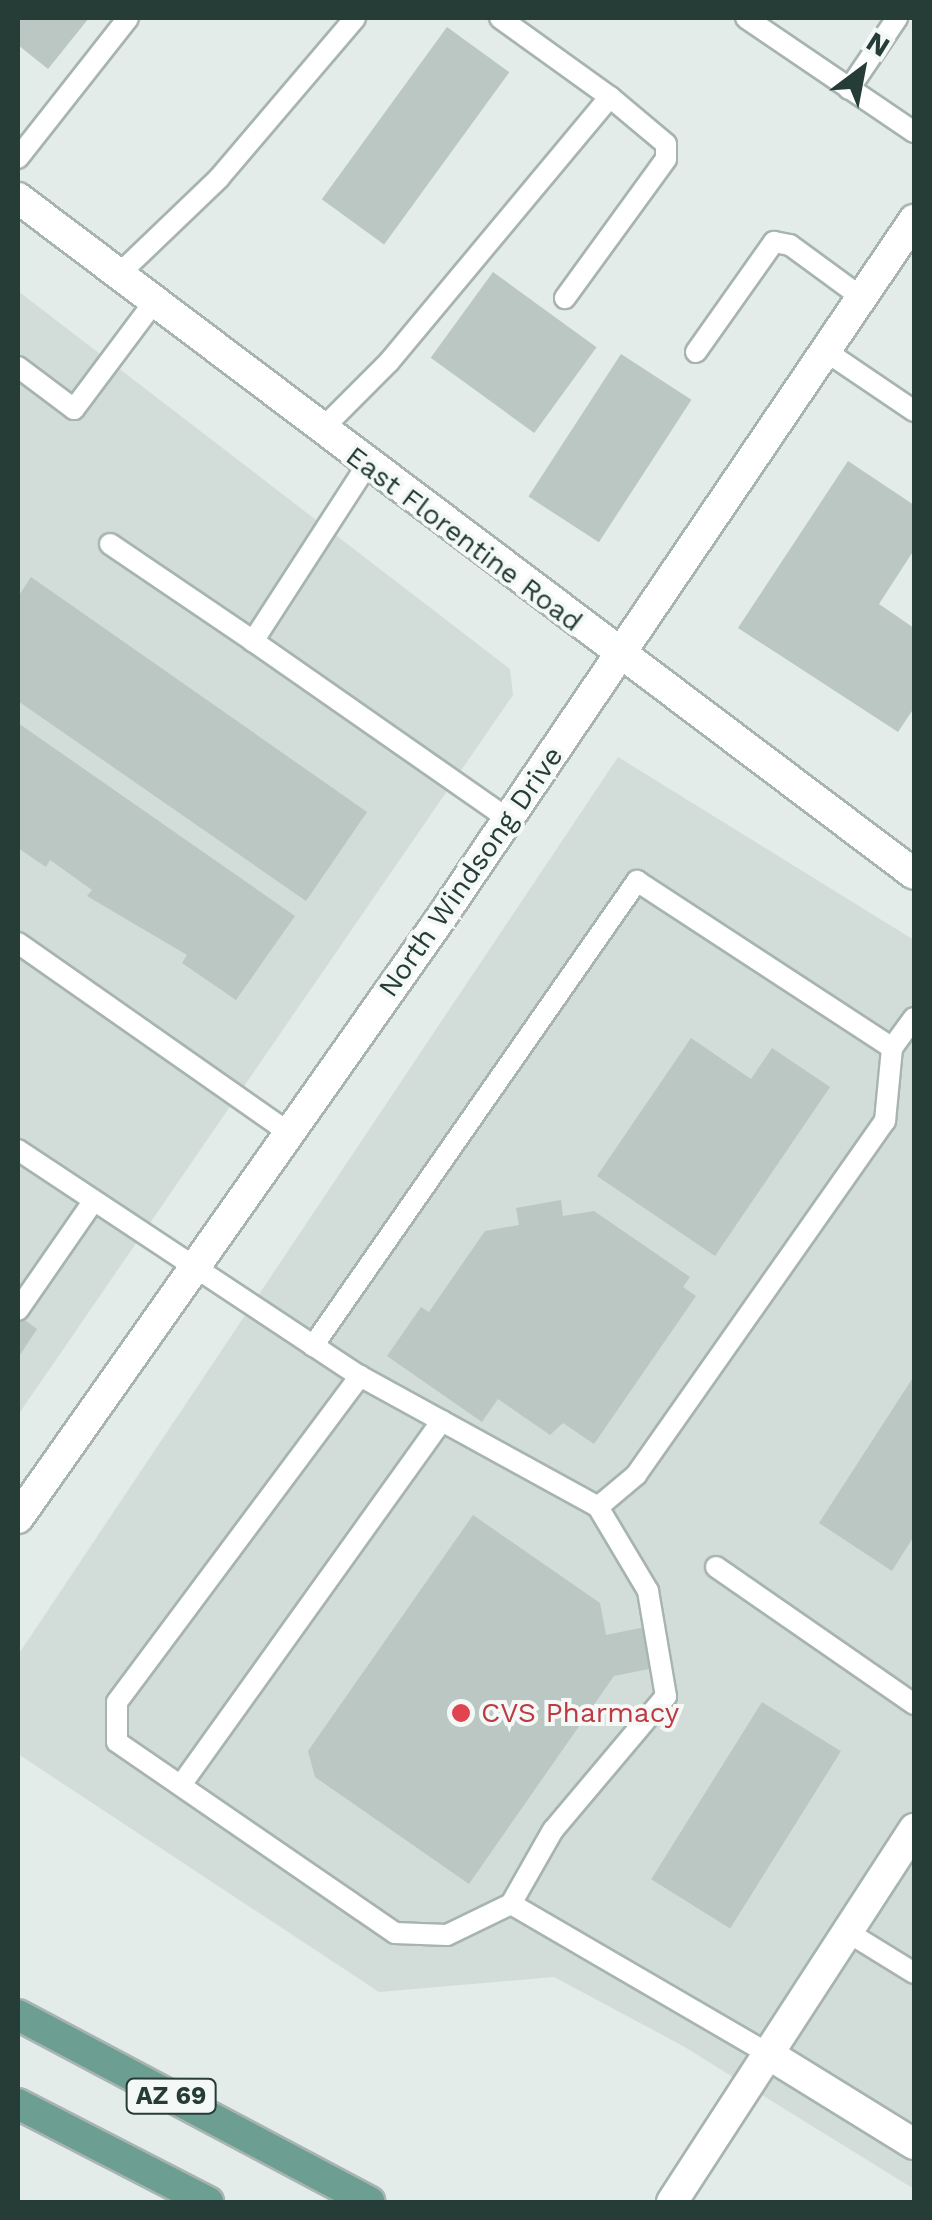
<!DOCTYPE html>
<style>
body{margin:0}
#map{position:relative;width:932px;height:2220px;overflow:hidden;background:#e4ece9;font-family:"Work Sans",sans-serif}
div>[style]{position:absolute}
.built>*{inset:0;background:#d2dcd8}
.building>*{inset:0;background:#bac7c2;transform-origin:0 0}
.roads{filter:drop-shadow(2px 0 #a7b4b0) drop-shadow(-2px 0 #a7b4b0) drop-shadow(0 2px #a7b4b0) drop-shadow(0 -2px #a7b4b0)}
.lane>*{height:20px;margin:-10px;padding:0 10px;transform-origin:10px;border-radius:10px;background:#fff}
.street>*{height:30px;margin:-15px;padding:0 15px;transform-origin:15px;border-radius:15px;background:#fff}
.secondary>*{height:30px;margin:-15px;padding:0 15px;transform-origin:15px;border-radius:15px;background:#fff}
.primary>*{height:30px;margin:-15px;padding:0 15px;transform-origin:15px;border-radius:15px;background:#6d9e92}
.dots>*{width:28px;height:28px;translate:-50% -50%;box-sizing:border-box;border:5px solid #f4f9f7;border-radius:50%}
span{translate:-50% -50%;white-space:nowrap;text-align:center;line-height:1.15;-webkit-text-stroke:8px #f4f9f7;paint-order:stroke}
.shield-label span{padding:2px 8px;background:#f4f9f7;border:2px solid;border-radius:8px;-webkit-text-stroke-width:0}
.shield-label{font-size:25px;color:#253c37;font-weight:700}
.street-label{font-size:28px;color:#253c37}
.health-label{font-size:28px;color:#be3a42}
.left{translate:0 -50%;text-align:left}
.frame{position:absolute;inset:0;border:20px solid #253c37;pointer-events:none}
.north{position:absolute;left:812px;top:20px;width:100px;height:100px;-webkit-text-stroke:8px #f4f9f7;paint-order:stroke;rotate:32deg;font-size:28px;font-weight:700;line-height:40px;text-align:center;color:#253c37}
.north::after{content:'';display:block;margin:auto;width:35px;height:45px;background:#253c37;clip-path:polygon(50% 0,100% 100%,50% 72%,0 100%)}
</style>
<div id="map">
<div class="built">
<i style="clip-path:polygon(18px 291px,510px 669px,513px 695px,18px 1415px)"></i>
<i style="clip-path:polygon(618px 757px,914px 940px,914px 2189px,683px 2046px,554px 1977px,379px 1992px,18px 1754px,18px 1655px)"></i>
</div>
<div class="building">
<i style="clip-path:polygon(18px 18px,89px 18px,48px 69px,18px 45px)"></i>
<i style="left:447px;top:27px;width:77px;height:213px;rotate:36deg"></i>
<i style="left:493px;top:272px;width:128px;height:106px;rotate:36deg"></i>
<i style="left:621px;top:354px;width:84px;height:170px;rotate:33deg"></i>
<i style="clip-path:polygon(848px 461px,914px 505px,914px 550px,879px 604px,914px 628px,914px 708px,898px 732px,738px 628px)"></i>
<i style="clip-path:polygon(31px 577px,367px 812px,306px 901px,18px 701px,18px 597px)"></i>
<i style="clip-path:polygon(18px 723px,295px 916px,236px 1000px,182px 963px,187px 955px,87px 896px,92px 890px,50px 860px,46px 867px,18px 848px)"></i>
<i style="clip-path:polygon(691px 1038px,751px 1079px,772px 1048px,830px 1087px,715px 1256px,597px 1176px)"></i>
<i style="clip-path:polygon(561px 1200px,563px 1216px,594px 1211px,690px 1277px,683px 1287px,696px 1296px,594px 1444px,563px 1423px,550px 1435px,498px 1399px,482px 1422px,387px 1356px,421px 1307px,429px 1312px,485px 1231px,519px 1225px,516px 1208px)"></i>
<i style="clip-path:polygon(18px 1315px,37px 1329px,18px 1358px)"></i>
<i style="clip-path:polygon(914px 1376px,914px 1536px,892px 1571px,819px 1523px)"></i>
<i style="clip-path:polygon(473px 1515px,600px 1603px,606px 1635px,645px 1627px,654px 1668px,614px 1676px,469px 1884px,315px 1777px,308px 1751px)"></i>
<i style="left:762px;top:1702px;width:93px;height:209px;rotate:32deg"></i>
</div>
<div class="roads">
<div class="lane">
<i style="left:500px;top:18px;width:135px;rotate:35.7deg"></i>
<i style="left:746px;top:18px;width:203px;rotate:34.2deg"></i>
<i style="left:849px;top:89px;width:86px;rotate:-55.9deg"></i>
<i style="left:18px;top:158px;width:178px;rotate:-51.8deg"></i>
<i style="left:118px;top:275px;width:140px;rotate:-43.8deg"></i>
<i style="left:219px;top:178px;width:210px;rotate:-49.6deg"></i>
<i style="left:824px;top:350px;width:109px;rotate:34.1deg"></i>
<i style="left:696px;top:352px;width:135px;rotate:-54.7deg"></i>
<i style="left:774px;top:242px;width:16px;rotate:11deg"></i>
<i style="left:790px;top:245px;width:88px;rotate:36.2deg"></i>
<i style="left:18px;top:367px;width:70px;rotate:36.9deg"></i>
<i style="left:74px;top:409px;width:134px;rotate:-53.2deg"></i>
<i style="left:321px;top:430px;width:96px;rotate:-45deg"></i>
<i style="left:389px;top:362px;width:345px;rotate:-50.2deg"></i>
<i style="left:610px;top:97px;width:73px;rotate:40deg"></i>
<i style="left:666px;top:144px;width:15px;rotate:90deg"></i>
<i style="left:666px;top:159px;width:172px;rotate:126deg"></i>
<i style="left:367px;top:465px;width:210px;rotate:122.9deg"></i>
<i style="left:253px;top:641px;width:311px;rotate:34.9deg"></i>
<i style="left:110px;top:544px;width:173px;rotate:34.1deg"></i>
<i style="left:18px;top:943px;width:331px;rotate:35deg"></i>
<i style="left:18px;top:1150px;width:410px;rotate:33.5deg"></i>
<i style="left:360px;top:1376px;width:272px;rotate:28.8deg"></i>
<i style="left:598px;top:1507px;width:98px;rotate:59.2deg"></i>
<i style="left:648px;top:1591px;width:107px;rotate:80.3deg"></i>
<i style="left:666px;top:1696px;width:175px;rotate:130.1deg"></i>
<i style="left:553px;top:1830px;width:85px;rotate:119.6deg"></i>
<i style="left:511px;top:1904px;width:71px;rotate:154.2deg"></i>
<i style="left:447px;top:1935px;width:52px;rotate:-177.8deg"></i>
<i style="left:395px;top:1933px;width:337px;rotate:-145.5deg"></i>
<i style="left:117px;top:1742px;width:40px;rotate:-90deg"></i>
<i style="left:117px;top:1702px;width:407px;rotate:-53.3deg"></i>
<i style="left:18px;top:1310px;width:130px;rotate:-55.3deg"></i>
<i style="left:313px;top:1346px;width:567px;rotate:-55.13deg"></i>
<i style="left:637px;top:881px;width:305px;rotate:33.2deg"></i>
<i style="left:598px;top:1507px;width:50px;rotate:-40.1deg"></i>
<i style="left:636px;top:1475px;width:433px;rotate:-54.9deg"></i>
<i style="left:885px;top:1121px;width:73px;rotate:-84.5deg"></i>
<i style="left:892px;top:1048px;width:37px;rotate:-54deg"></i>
<i style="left:716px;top:1567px;width:241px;rotate:34.7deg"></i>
<i style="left:181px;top:1785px;width:448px;rotate:-54.4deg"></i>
<i style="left:511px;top:1904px;width:294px;rotate:30.2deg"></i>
<i style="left:846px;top:1931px;width:80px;rotate:31.7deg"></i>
</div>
<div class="street">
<i style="left:765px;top:2052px;width:175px;rotate:31.7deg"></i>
<i style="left:672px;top:2202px;width:445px;rotate:-57deg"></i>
</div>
<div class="secondary">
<i style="left:18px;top:198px;width:1122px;rotate:37.03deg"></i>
<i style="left:18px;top:1518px;width:738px;rotate:-54.82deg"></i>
<i style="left:443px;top:915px;width:840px;rotate:-55.87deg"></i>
</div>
<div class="primary">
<i style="left:18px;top:2015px;width:398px;rotate:28deg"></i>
<i style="left:18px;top:2104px;width:214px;rotate:27.3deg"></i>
</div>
</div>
<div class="dots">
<i style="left:461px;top:1713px;background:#e0444e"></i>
</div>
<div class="shield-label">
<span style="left:171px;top:2096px">AZ 69</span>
</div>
<div class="street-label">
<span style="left:464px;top:539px;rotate:37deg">East Florentine Road</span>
<span style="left:471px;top:872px;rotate:-55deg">North Windsong Drive</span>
</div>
<div class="health-label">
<span class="left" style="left:481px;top:1713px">CVS Pharmacy</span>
</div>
<div class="frame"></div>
<div class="north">N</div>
</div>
